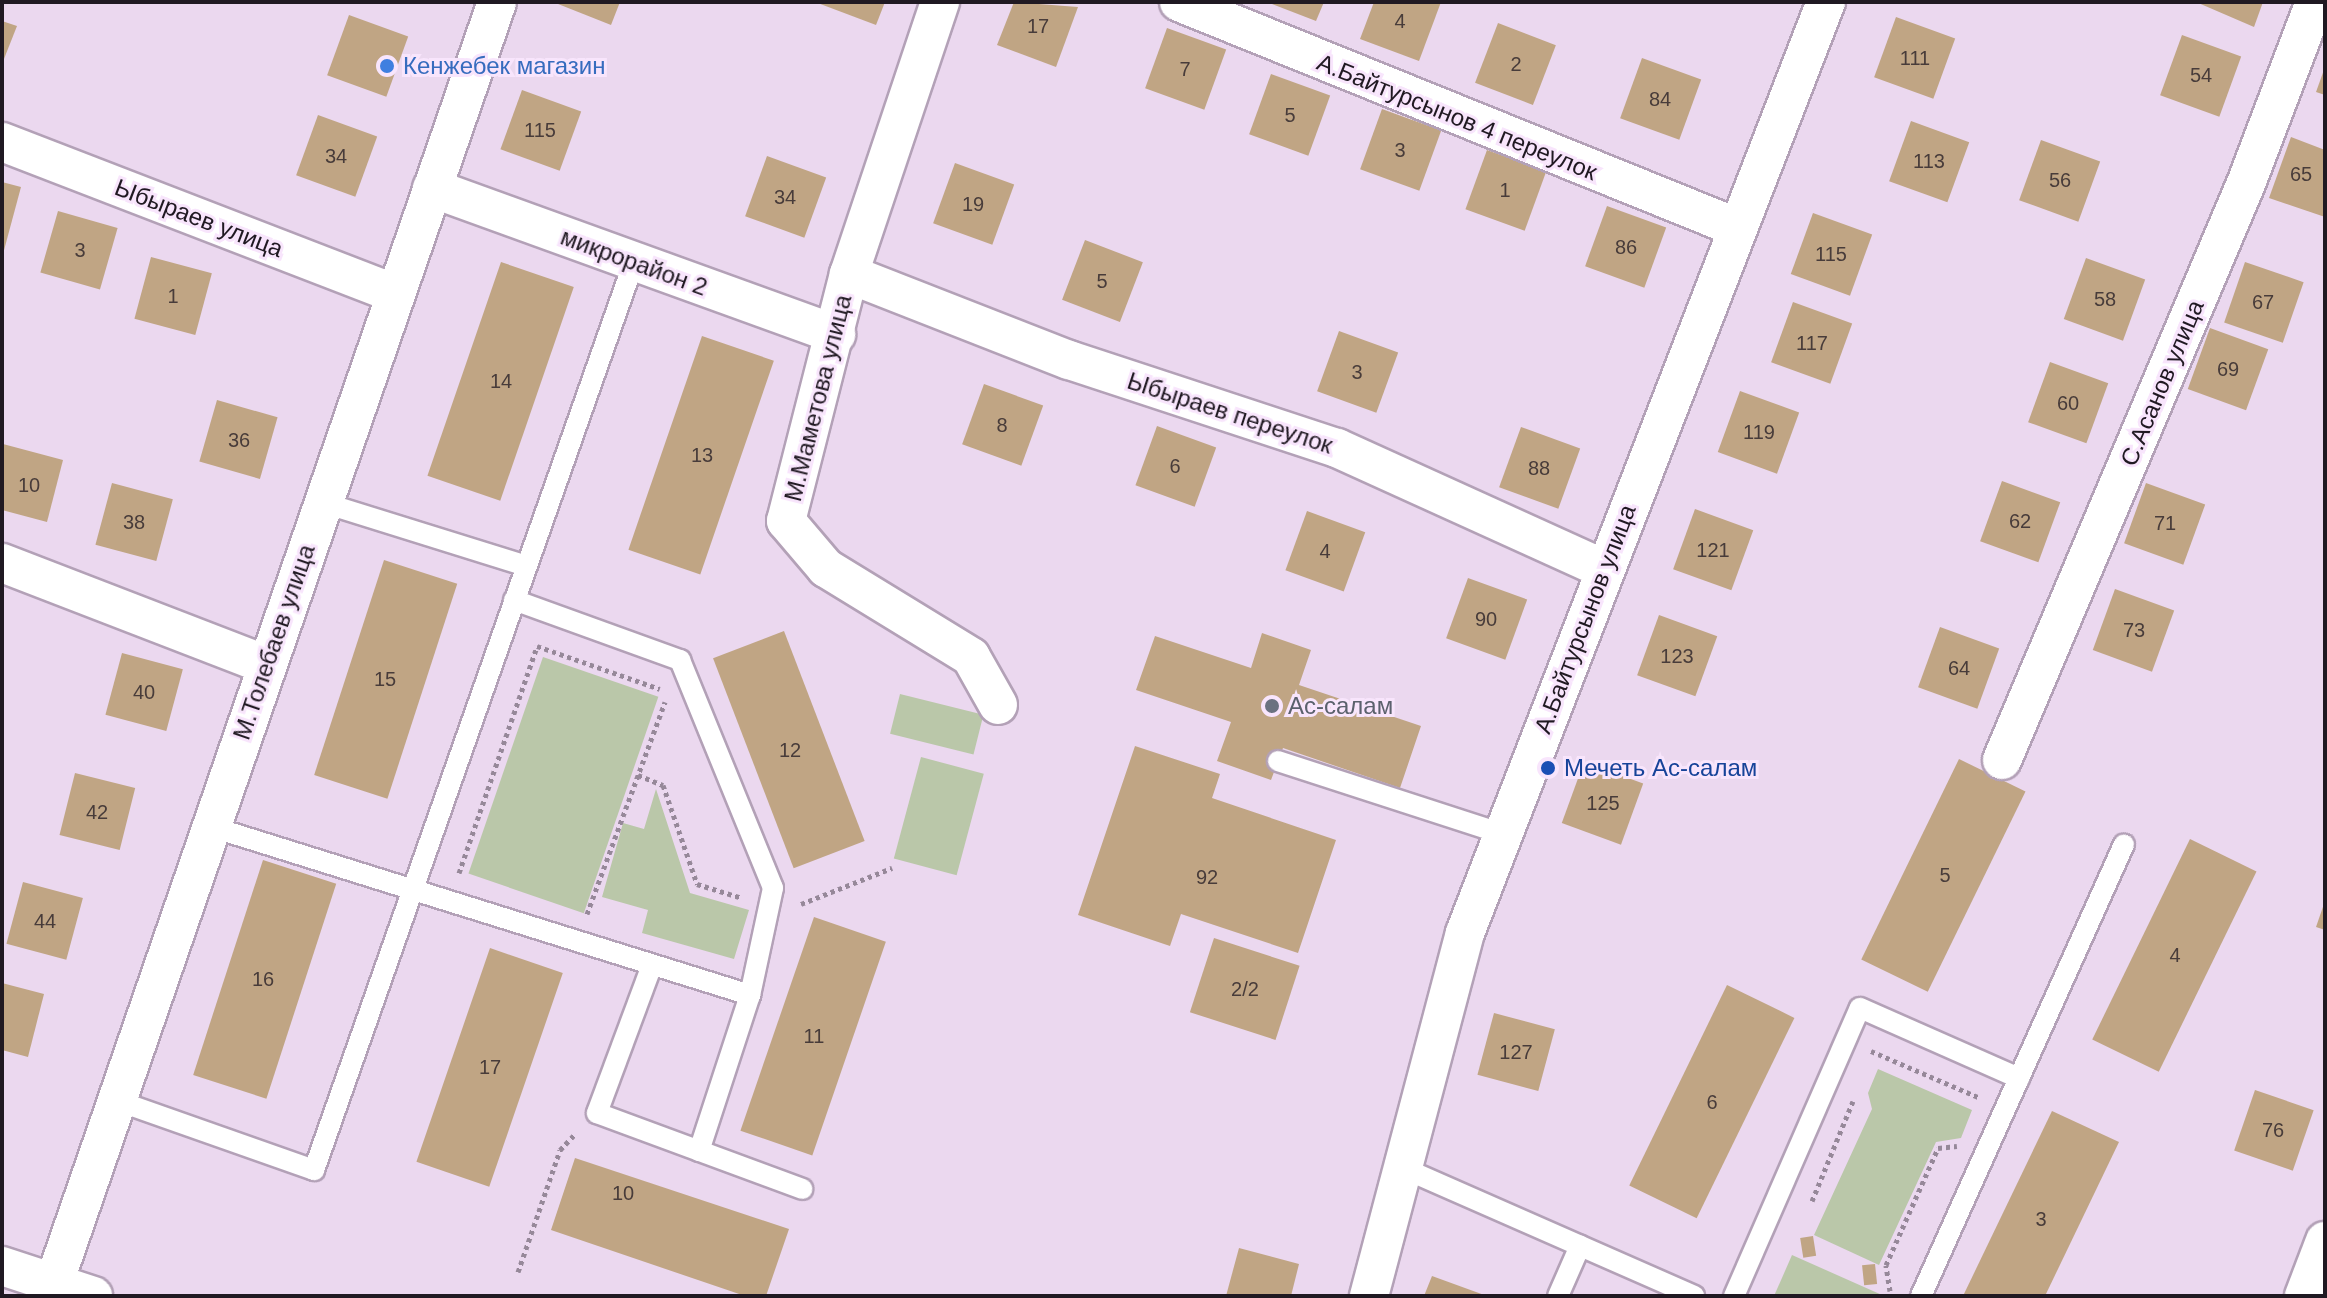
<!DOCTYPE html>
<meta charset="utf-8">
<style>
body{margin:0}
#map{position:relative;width:2327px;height:1298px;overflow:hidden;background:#ebd8ef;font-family:Arial,sans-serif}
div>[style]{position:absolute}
.green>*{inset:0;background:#bac7a9;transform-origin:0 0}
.building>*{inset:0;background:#c0a584;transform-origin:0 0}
.path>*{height:5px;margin-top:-2.5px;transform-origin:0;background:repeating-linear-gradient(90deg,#968899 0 4px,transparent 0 8px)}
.roads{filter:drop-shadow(2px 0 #b3a1b7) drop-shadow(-2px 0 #b3a1b7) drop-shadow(0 2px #b3a1b7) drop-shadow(0 -2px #b3a1b7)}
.service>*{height:20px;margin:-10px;padding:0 10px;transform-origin:10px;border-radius:10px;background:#fff}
.minor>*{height:38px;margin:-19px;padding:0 19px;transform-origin:19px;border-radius:19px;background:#fff}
.dots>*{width:22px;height:22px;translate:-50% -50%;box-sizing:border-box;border:4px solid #f8e5fc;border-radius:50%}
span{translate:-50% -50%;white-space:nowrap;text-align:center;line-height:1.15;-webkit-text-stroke:6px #f8e5fc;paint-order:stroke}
.number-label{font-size:20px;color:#483c3a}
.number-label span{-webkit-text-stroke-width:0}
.shop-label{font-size:24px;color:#366cbe}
.left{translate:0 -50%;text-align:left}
.street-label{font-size:24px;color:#201922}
.worship-label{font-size:24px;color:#5b616d}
.transit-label{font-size:24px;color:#164399}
.frame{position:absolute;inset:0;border:4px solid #201922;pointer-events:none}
</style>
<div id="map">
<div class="green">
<i style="left:543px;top:657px;width:122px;height:229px;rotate:19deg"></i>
<i style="left:900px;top:694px;width:86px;height:41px;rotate:14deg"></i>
<i style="left:921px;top:757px;width:65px;height:105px;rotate:15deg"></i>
<i style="clip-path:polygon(656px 789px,690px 893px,749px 910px,734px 959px,642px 933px,648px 910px,602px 897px,623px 823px,644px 829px)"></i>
<i style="clip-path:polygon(1878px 1069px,1972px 1110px,1961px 1138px,1936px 1142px,1879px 1265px,1814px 1235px,1872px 1109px,1868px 1093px)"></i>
<i style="clip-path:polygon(1792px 1255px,1882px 1295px,1882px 1296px,1774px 1296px)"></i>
</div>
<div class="building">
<i style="clip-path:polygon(553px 2px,620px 2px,611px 25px)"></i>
<i style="clip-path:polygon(815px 2px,885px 2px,876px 25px)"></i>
<i style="clip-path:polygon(1014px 2px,1078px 7px,1056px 67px,997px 45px)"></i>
<i style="clip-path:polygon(1267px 2px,1324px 2px,1316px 21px)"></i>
<i style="clip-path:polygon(1374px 2px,1441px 2px,1419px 61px,1360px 39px)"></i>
<i style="clip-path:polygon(2196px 2px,2263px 2px,2254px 27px)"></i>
<i style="left:349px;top:15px;width:63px;height:64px;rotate:20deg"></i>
<i style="left:1896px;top:17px;width:63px;height:64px;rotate:20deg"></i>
<i style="clip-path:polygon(2px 21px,17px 26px,2px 64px)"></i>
<i style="left:1498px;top:23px;width:62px;height:64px;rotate:21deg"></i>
<i style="left:1167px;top:28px;width:63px;height:64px;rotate:20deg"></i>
<i style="left:2182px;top:35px;width:63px;height:64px;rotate:20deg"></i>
<i style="left:1642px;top:58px;width:63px;height:64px;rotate:20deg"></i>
<i style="clip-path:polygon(2325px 67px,2325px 95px,2316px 92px)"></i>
<i style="left:1271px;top:74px;width:63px;height:64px;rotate:20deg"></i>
<i style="left:522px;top:90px;width:63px;height:63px;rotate:20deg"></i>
<i style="left:1382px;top:109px;width:63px;height:64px;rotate:20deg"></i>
<i style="left:318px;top:115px;width:63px;height:64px;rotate:20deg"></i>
<i style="left:1911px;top:121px;width:62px;height:64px;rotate:20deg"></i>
<i style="clip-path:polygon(2291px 137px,2325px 150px,2325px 217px,2269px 198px)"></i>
<i style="left:2041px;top:140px;width:63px;height:64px;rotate:20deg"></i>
<i style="left:1487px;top:150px;width:63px;height:63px;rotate:20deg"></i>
<i style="left:767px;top:156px;width:63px;height:64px;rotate:20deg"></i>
<i style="left:955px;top:163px;width:63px;height:64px;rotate:20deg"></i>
<i style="clip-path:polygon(2px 182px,21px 187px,3px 254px,2px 253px)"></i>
<i style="left:1607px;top:206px;width:63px;height:64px;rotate:20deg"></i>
<i style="left:58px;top:211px;width:62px;height:64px;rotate:16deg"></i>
<i style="left:1813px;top:213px;width:63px;height:65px;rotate:20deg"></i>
<i style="left:1085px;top:240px;width:62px;height:64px;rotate:21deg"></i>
<i style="left:151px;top:257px;width:63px;height:64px;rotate:15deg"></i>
<i style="left:2086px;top:258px;width:63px;height:65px;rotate:20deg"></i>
<i style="left:501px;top:262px;width:77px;height:226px;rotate:19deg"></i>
<i style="left:2245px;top:262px;width:62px;height:64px;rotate:19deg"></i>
<i style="left:1793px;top:302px;width:63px;height:64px;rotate:20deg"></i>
<i style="left:2210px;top:328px;width:62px;height:65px;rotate:20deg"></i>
<i style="left:1339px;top:331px;width:63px;height:64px;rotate:20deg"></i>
<i style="left:702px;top:336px;width:76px;height:226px;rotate:19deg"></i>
<i style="left:2050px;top:362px;width:62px;height:64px;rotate:20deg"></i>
<i style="left:984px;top:384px;width:63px;height:64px;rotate:20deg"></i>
<i style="left:1740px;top:391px;width:63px;height:65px;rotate:20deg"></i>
<i style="left:217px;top:400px;width:63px;height:64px;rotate:16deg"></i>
<i style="left:1157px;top:426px;width:63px;height:63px;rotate:20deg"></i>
<i style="left:1521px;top:427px;width:63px;height:64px;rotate:20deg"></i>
<i style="clip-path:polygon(3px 444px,63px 460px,47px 522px,2px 510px)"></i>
<i style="left:2002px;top:481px;width:62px;height:64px;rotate:20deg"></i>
<i style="left:112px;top:483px;width:63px;height:64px;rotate:15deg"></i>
<i style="left:2146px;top:483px;width:63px;height:64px;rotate:20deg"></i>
<i style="left:1695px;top:509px;width:62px;height:64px;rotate:20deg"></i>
<i style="left:1307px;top:511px;width:62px;height:63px;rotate:20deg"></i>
<i style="left:384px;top:560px;width:77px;height:226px;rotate:18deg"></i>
<i style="left:1468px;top:578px;width:63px;height:64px;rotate:20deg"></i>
<i style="left:2115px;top:589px;width:63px;height:65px;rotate:20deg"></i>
<i style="left:1659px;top:615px;width:62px;height:64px;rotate:20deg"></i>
<i style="left:1940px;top:627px;width:63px;height:64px;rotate:20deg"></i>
<i style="left:784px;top:631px;width:225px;height:76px;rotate:69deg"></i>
<i style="clip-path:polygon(1262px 633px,1311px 650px,1299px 685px,1421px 726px,1400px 788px,1283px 748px,1271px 780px,1217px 761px,1231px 722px,1136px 690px,1155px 636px,1251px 668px)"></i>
<i style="left:122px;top:653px;width:63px;height:64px;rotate:15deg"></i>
<i style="clip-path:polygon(1135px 746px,1220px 774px,1212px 798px,1336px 840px,1298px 953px,1181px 914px,1170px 946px,1078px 915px)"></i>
<i style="left:1959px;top:759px;width:74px;height:223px;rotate:26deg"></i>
<i style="left:1584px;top:762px;width:63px;height:65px;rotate:20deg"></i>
<i style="left:75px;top:773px;width:62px;height:64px;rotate:14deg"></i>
<i style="left:2190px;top:839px;width:74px;height:223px;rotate:26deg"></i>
<i style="left:263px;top:860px;width:77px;height:226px;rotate:18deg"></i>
<i style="left:23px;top:882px;width:62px;height:64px;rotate:15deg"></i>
<i style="clip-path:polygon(2325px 901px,2325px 930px,2316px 927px)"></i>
<i style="left:814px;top:917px;width:76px;height:226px;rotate:19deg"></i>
<i style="left:1214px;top:938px;width:90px;height:78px;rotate:18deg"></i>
<i style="left:490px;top:948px;width:77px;height:226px;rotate:19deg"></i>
<i style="clip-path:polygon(2px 983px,44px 994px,28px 1057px,2px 1050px)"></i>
<i style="left:1727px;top:985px;width:75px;height:223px;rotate:26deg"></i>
<i style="left:1494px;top:1013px;width:63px;height:64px;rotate:15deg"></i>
<i style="left:2255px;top:1090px;width:62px;height:64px;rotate:19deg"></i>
<i style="clip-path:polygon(2052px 1111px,2119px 1142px,2045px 1296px,1963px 1296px)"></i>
<i style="clip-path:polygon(575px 1158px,789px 1229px,766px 1296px,745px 1296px,551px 1230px)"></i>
<i style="left:1813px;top:1236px;width:20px;height:13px;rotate:81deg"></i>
<i style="clip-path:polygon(1239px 1248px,1299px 1264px,1291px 1296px,1226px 1296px)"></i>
<i style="left:1875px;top:1264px;width:20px;height:13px;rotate:84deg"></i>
<i style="clip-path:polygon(1432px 1276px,1487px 1296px,1424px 1296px)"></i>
</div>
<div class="path">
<i style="left:638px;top:775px;width:27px;rotate:22deg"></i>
<i style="left:663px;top:785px;width:105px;rotate:71deg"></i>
<i style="left:697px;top:884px;width:47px;rotate:17.3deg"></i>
<i style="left:459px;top:873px;width:240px;rotate:-71deg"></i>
<i style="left:537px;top:646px;width:130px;rotate:19.3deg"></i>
<i style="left:801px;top:904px;width:98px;rotate:-21.6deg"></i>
<i style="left:587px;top:914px;width:226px;rotate:-69.8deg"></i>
<i style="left:1871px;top:1051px;width:119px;rotate:23.3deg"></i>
<i style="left:1812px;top:1201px;width:108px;rotate:-67.7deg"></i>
<i style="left:518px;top:1272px;width:129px;rotate:-71deg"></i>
<i style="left:560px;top:1150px;width:23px;rotate:-47deg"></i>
<i style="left:1890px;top:1291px;width:26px;rotate:-99deg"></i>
<i style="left:1886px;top:1265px;width:128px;rotate:-66deg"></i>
<i style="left:1938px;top:1148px;width:19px;rotate:-6deg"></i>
</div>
<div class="roads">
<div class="service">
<i style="left:321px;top:502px;width:215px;rotate:17.3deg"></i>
<i style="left:514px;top:600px;width:177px;rotate:19.9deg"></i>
<i style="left:680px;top:660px;width:246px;rotate:67.8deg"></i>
<i style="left:773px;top:888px;width:109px;rotate:102.1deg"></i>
<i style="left:750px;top:995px;width:164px;rotate:108.1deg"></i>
<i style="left:1278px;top:761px;width:237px;rotate:18deg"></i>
<i style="left:212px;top:827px;width:564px;rotate:17.34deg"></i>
<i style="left:652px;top:965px;width:158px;rotate:110.4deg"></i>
<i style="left:597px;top:1113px;width:219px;rotate:20.3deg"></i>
<i style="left:118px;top:1101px;width:208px;rotate:19.4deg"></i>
<i style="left:314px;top:1170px;width:963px;rotate:-70.59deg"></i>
<i style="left:1403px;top:1168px;width:318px;rotate:23.7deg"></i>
<i style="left:1558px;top:1296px;width:55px;rotate:-66.3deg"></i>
<i style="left:1734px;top:1296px;width:314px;rotate:-66.4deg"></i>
<i style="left:1860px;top:1008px;width:174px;rotate:23.8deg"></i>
<i style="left:1921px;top:1296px;width:495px;rotate:-65.8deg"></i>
</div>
<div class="minor">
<i style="left:940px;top:2px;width:287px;rotate:108.5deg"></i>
<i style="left:849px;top:274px;width:255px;rotate:104.3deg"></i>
<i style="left:786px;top:521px;width:62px;rotate:49.6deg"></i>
<i style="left:826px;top:568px;width:170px;rotate:31.5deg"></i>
<i style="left:971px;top:657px;width:55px;rotate:60.6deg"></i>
<i style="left:1179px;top:2px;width:603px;rotate:22.01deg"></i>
<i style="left:2px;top:142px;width:421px;rotate:21.1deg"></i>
<i style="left:432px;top:188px;width:430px;rotate:19.9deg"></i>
<i style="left:849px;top:274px;width:236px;rotate:21.4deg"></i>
<i style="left:1069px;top:360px;width:282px;rotate:18.2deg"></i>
<i style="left:1337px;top:448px;width:293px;rotate:24.4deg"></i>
<i style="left:2px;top:563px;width:284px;rotate:21.1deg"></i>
<i style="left:2002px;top:760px;width:629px;rotate:-67.06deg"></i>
<i style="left:2247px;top:181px;width:191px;rotate:-69.2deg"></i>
<i style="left:2px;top:1266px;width:96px;rotate:18.2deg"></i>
<i style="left:54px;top:1283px;width:1355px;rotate:-70.92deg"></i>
<i style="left:1369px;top:1296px;width:375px;rotate:-75.2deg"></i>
<i style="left:1465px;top:933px;width:999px;rotate:-68.81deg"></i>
<i style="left:2304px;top:1296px;width:59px;rotate:-69.1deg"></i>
</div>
</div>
<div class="dots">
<i style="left:387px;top:66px;background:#3f7fe0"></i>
<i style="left:1272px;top:706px;background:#6b7280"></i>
<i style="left:1548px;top:768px;background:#1a4fb4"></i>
</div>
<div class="number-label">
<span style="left:1400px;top:21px">4</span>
<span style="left:1038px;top:26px">17</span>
<span style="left:1915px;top:58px">111</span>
<span style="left:1516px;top:64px">2</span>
<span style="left:1185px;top:69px">7</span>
<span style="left:2201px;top:75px">54</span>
<span style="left:1660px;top:99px">84</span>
<span style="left:1290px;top:115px">5</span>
<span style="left:540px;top:130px">115</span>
<span style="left:1400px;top:150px">3</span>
<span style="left:336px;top:156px">34</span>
<span style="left:1929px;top:161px">113</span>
<span style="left:2301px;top:174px">65</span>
<span style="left:2060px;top:180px">56</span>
<span style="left:1505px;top:190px">1</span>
<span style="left:785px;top:197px">34</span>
<span style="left:973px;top:204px">19</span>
<span style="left:1626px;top:247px">86</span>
<span style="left:80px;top:250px">3</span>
<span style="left:1831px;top:254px">115</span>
<span style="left:1102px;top:281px">5</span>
<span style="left:173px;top:296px">1</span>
<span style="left:2105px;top:299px">58</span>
<span style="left:2263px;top:302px">67</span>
<span style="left:1812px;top:343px">117</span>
<span style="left:2228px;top:369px">69</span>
<span style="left:1357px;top:372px">3</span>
<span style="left:501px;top:381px">14</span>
<span style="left:2068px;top:403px">60</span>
<span style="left:1002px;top:425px">8</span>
<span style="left:1759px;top:432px">119</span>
<span style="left:239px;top:440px">36</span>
<span style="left:702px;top:455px">13</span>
<span style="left:1175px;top:466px">6</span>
<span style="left:1539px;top:468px">88</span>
<span style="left:29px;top:485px">10</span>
<span style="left:2020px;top:521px">62</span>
<span style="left:134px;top:522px">38</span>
<span style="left:2165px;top:523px">71</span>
<span style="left:1713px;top:550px">121</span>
<span style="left:1325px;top:551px">4</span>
<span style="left:1486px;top:619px">90</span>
<span style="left:2134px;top:630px">73</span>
<span style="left:1677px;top:656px">123</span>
<span style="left:1959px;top:668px">64</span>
<span style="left:385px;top:679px">15</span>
<span style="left:144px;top:692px">40</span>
<span style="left:790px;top:750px">12</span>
<span style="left:1603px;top:803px">125</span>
<span style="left:97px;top:812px">42</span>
<span style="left:1945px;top:875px">5</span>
<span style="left:1207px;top:877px">92</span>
<span style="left:45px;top:921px">44</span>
<span style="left:2175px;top:955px">4</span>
<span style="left:263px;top:979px">16</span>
<span style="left:1245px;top:989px">2/2</span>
<span style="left:814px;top:1036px">11</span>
<span style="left:1516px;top:1052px">127</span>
<span style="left:490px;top:1067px">17</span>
<span style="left:1712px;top:1102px">6</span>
<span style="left:2273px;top:1130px">76</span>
<span style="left:623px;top:1193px">10</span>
<span style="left:2041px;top:1219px">3</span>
</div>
<div class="shop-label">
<span class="left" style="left:403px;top:66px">Кенжебек магазин</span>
</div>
<div class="street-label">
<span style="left:1457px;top:117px;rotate:22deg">А.Байтурсынов 4 переулок</span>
<span style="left:199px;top:218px;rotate:21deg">Ыбыраев улица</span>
<span style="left:634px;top:262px;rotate:20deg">микрорайон 2</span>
<span style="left:2162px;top:383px;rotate:-67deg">С.Асанов улица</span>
<span style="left:818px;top:398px;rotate:-76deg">М.Маметова улица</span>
<span style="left:1230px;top:413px;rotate:18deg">Ыбыраев переулок</span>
<span style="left:1585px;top:619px;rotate:-69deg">А.Байтурсынов улица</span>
<span style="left:274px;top:642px;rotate:-71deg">М.Толебаев улица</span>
</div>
<div class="worship-label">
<span class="left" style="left:1288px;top:706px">Ас-салам</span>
</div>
<div class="transit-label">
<span class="left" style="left:1564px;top:768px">Мечеть Ас-салам</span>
</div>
<div class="frame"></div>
</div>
